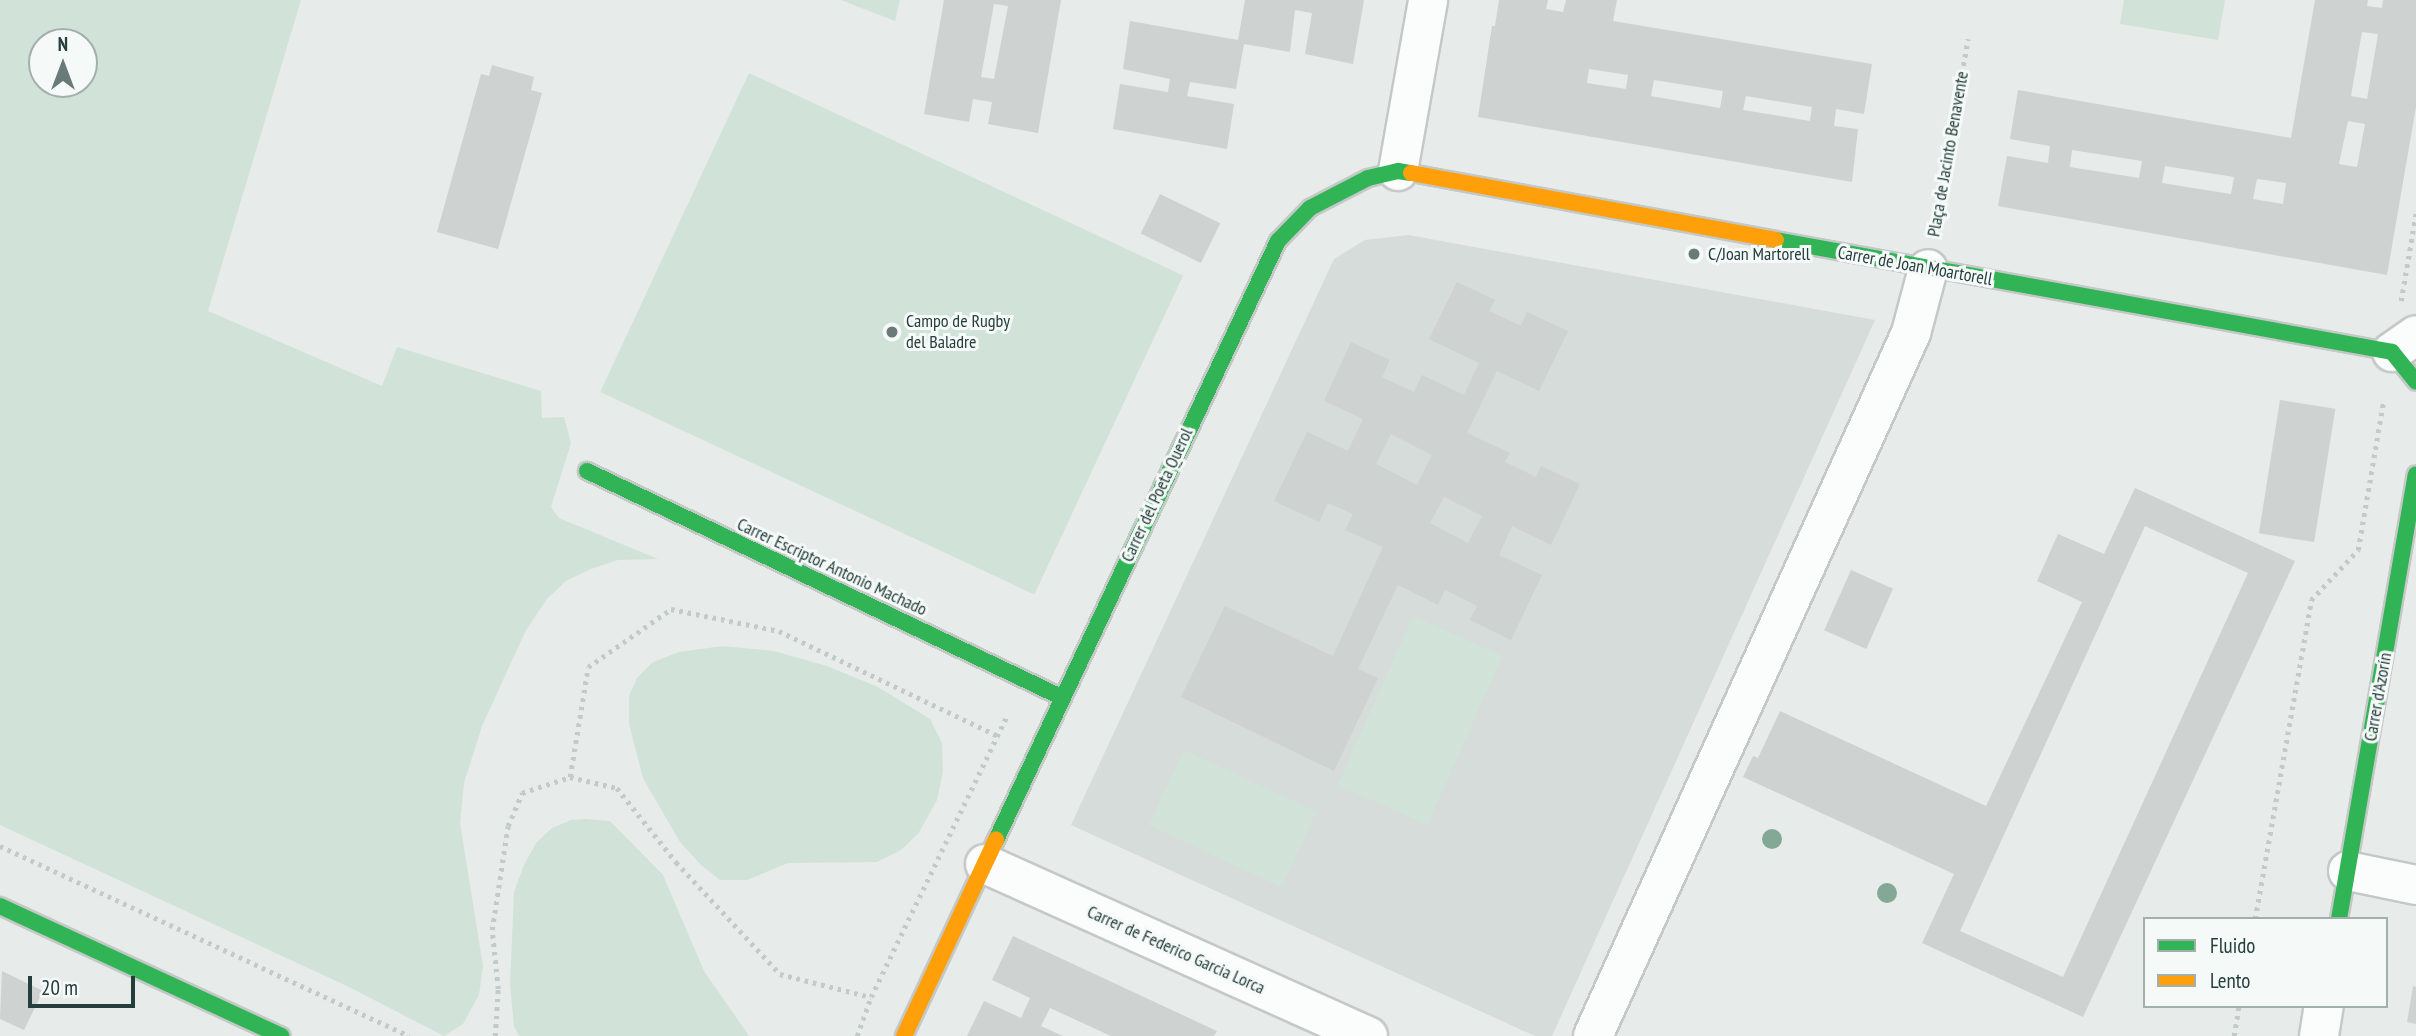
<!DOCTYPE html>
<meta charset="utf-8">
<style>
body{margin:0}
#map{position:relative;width:2416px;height:1036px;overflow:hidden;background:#e7ebe9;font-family:"PT Sans Narrow",sans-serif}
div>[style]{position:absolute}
.built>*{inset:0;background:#d5dcda}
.green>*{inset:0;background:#d1e3d8;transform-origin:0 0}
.building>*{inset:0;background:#ced2d1;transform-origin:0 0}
.path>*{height:4.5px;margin-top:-2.25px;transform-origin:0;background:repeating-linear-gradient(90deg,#c2cbc9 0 3.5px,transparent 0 8.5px)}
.roads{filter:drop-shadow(2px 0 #c4c8c7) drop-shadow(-2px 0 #c4c8c7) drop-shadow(0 2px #c4c8c7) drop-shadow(0 -2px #c4c8c7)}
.street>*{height:38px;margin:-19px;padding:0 19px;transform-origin:19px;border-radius:19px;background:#fbfcfc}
.fast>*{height:16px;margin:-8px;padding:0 8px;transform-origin:8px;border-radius:8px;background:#30b455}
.slow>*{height:16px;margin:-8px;padding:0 8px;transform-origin:8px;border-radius:8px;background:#ff9f0a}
.trees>*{width:20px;height:20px;margin:-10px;border-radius:50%;background:#83a996}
.dots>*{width:19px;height:19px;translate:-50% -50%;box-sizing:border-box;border:4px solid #f5faf8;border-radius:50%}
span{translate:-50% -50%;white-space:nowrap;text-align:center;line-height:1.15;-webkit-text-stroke:6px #f5faf8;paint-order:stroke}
.street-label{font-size:18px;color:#253e3b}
.poi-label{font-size:18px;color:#253e3b}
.left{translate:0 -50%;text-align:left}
.legend{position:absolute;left:2143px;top:917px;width:245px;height:91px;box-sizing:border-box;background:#f5faf8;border:2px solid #a2afac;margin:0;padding:9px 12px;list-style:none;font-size:21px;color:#253e3b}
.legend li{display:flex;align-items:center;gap:14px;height:35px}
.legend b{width:35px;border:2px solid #a2afac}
.north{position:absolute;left:28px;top:28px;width:70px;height:70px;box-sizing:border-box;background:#f5faf8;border:2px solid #a2afac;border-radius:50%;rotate:0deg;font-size:19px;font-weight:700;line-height:28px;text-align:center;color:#253e3b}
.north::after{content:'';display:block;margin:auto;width:24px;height:32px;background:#697b78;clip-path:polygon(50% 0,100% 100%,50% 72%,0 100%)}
.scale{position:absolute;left:28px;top:976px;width:107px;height:32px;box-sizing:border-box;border:4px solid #253e3b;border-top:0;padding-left:9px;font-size:21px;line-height:24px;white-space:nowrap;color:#253e3b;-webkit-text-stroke:5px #f5faf8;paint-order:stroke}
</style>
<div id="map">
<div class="built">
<i style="clip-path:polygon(1408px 235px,1875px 320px,1552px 1036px,1535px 1036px,1071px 825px,1334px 259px,1365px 240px)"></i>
</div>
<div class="green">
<i style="clip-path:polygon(evenodd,0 0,301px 0,208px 311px,382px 386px,397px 347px,541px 391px,542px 418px,564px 417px,571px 443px,551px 507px,559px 518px,658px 559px,618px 560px,591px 569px,566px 581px,547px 599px,526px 630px,482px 726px,464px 783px,460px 823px,483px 966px,479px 995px,463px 1024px,444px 1036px,349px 987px,0 825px,0 0,42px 42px,84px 42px,84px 84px,42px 84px,42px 42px)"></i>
<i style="clip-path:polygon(841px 0,900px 0,895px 21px)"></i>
<i style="clip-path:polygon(2124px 0,2225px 0,2218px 40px,2120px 24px)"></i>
<i style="left:749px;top:73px;width:479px;height:352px;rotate:25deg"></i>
<i style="left:1413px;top:616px;width:98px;height:185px;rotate:24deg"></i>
<i style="clip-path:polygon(723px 646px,774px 651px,827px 666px,878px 687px,930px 719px,942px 743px,943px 772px,937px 800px,918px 834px,901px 850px,877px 862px,788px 863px,747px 880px,720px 880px,701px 865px,680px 842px,643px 778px,629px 724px,629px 696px,637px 678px,653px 662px,679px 652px)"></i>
<i style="left:1184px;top:750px;width:146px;height:83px;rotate:25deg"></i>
<i style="clip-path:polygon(586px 819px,610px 821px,663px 875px,704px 971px,749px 1036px,519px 1036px,514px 1026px,510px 984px,514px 892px,524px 865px,536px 843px,552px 828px,571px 820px)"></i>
</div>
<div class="building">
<i style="clip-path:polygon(evenodd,944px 0,1061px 0,1038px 133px,988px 124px,992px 102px,973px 99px,969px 122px,924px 114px,944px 0,994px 4px,1008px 6px,994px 79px,981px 77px,994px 4px)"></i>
<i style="clip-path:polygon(1245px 0,1364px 0,1353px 64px,1305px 54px,1312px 13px,1295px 10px,1290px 52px,1244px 44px,1236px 89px,1190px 82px,1187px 96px,1234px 104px,1227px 149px,1113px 129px,1120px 84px,1168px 92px,1170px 79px,1123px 69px,1130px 21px,1238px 40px)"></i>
<i style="clip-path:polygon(evenodd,1499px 0,1548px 0,1546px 9px,1563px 12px,1566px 0,1617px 0,1613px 21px,1872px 64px,1864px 114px,1836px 109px,1834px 126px,1858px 129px,1852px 182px,1478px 117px,1492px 26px,1495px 26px,1499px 0,1589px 69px,1628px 75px,1626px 89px,1587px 83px,1589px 69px,1499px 0,1654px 80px,1723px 91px,1720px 108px,1651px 96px,1654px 80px,1499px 0,1746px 96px,1812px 107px,1810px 121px,1743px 110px,1746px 96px)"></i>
<i style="clip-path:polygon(evenodd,2315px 0,2368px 0,2367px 6px,2382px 8px,2383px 0,2416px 0,2416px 107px,2387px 275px,1998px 206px,2007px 156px,2048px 163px,2050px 146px,2010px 139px,2018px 90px,2291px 138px,2315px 0,2362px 32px,2378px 34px,2367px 99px,2351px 96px,2362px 32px,2315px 0,2348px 121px,2365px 124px,2357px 167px,2339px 164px,2348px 121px,2315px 0,2072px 150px,2142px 161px,2139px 178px,2070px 167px,2072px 150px,2315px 0,2165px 166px,2234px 177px,2231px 194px,2162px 183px,2165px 166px,2315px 0,2257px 179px,2286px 183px,2283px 204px,2253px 199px,2257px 179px)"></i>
<i style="clip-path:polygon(492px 65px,534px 77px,531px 90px,542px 93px,498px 249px,437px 232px,481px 74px,489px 76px)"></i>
<i style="left:1160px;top:194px;width:67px;height:44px;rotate:26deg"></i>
<i style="clip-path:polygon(evenodd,1457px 282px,1495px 300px,1489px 311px,1521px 326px,1527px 312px,1568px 331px,1539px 391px,1497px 371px,1467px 433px,1510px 453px,1505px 462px,1536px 477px,1541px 466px,1580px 484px,1551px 545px,1512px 526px,1499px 555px,1542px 575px,1511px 640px,1470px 620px,1477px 606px,1445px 590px,1438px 605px,1398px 585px,1358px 669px,1378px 678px,1334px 771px,1181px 697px,1225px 606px,1333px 656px,1383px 547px,1345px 530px,1353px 514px,1328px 503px,1319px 522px,1274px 501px,1307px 432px,1348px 451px,1363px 419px,1324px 401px,1351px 342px,1390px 360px,1382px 377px,1414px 392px,1422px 375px,1464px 395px,1479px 363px,1429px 339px,1457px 282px,1391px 434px,1432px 455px,1417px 485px,1376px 464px,1391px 434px,1457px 282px,1444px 497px,1482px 516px,1468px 543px,1430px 523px,1444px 497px)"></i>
<i style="left:2280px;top:400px;width:56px;height:135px;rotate:9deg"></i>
<i style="clip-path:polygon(evenodd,2135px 488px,2295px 561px,2083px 1017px,1922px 943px,1954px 874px,1743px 777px,1753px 756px,1758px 758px,1780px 711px,1986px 806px,2082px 602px,2037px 581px,2058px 534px,2104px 554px,2135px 488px,2145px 526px,2248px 573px,2063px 977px,1960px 931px,2145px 526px)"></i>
<i style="left:1851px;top:570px;width:46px;height:66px;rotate:24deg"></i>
<i style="clip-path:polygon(1013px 936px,1217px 1031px,1214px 1036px,1111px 1036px,1050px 1008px,1041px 1026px,1063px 1036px,967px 1036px,984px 1001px,1021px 1018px,1030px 998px,992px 980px)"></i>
<i style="clip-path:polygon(2px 971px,43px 991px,24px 1030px,0 1019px)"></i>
<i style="clip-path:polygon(2413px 986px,2416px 987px,2416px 1024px,2407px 1022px)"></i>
</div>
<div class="path">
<i style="left:1934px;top:233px;width:197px;rotate:-80.1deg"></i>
<i style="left:2401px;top:301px;width:90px;rotate:-80.4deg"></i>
<i style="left:570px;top:777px;width:111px;rotate:-80.7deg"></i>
<i style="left:588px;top:667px;width:101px;rotate:-34.9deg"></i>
<i style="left:671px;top:609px;width:110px;rotate:11.5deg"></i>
<i style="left:779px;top:631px;width:243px;rotate:25.6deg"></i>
<i style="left:0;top:846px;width:451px;rotate:24.9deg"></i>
<i style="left:2255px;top:919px;width:324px;rotate:-80deg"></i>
<i style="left:2311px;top:600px;width:69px;rotate:-46.8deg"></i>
<i style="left:2358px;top:550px;width:149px;rotate:-80.3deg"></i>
<i style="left:495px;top:1036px;width:47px;rotate:-86.3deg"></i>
<i style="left:498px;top:989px;width:59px;rotate:-95.8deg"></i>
<i style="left:492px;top:930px;width:105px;rotate:-81.3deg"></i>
<i style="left:508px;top:826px;width:36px;rotate:-67deg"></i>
<i style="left:522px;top:793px;width:51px;rotate:-18.4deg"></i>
<i style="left:570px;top:777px;width:48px;rotate:13.2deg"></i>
<i style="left:617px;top:788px;width:95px;rotate:51.4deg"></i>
<i style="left:676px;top:862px;width:153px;rotate:47.1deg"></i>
<i style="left:780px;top:974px;width:94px;rotate:14.2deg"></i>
<i style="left:857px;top:1036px;width:41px;rotate:-70.3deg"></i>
<i style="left:871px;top:997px;width:314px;rotate:-64.2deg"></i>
<i style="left:2234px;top:1036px;width:30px;rotate:-81deg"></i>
</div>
<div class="roads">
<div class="street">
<i style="left:1398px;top:171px;width:174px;rotate:-80deg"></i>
<i style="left:2392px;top:352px;width:29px;rotate:-35deg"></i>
<i style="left:985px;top:864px;width:420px;rotate:24.2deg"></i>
<i style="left:2348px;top:871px;width:69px;rotate:11.6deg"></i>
<i style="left:1593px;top:1036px;width:772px;rotate:-65.66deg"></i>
<i style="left:1911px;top:333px;width:66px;rotate:-75.1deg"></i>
<i style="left:2319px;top:1036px;width:30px;rotate:-81deg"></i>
</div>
<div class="fast">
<i style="left:1776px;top:240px;width:626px;rotate:10.3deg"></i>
<i style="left:2392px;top:352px;width:38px;rotate:51deg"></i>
<i style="left:587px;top:471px;width:525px;rotate:25.49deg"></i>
<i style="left:996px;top:840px;width:662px;rotate:-64.79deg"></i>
<i style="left:1278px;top:241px;width:46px;rotate:-45.9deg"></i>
<i style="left:1310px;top:208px;width:65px;rotate:-27.3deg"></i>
<i style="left:1368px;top:178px;width:31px;rotate:-13deg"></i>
<i style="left:1398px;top:171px;width:13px;rotate:9deg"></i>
<i style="left:0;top:906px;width:310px;rotate:24.8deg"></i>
<i style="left:2339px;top:919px;width:451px;rotate:-80.2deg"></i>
</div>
<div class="slow">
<i style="left:1411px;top:173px;width:371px;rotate:10.4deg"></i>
<i style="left:904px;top:1036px;width:217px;rotate:-64.9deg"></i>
</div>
</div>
<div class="trees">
<i style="left:1772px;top:839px"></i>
<i style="left:1887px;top:893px"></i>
</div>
<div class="dots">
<i style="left:1694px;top:254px;background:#697b78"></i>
<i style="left:892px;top:332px;background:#697b78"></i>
</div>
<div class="street-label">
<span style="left:1948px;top:154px;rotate:-80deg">Plaça de Jacinto Benavente</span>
<span style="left:1915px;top:266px;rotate:10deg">Carrer de Joan Moartorell</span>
<span style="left:1157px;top:495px;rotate:-65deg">Carrer del Poeta Querol</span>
<span style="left:832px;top:567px;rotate:25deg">Carrer Escriptor Antonio Machado</span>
<span style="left:2378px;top:697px;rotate:-80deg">Carrer d'Azorín</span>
<span style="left:1176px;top:950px;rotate:24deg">Carrer de Federico Garcia Lorca</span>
</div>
<div class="poi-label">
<span class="left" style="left:1708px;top:254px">C/Joan Martorell</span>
<span class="left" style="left:906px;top:332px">Campo de Rugby<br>del Baladre</span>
</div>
<ul class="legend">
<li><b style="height:9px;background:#30b455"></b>Fluido</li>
<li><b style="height:9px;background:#ff9f0a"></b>Lento</li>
</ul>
<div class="north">N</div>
<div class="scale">20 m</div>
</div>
